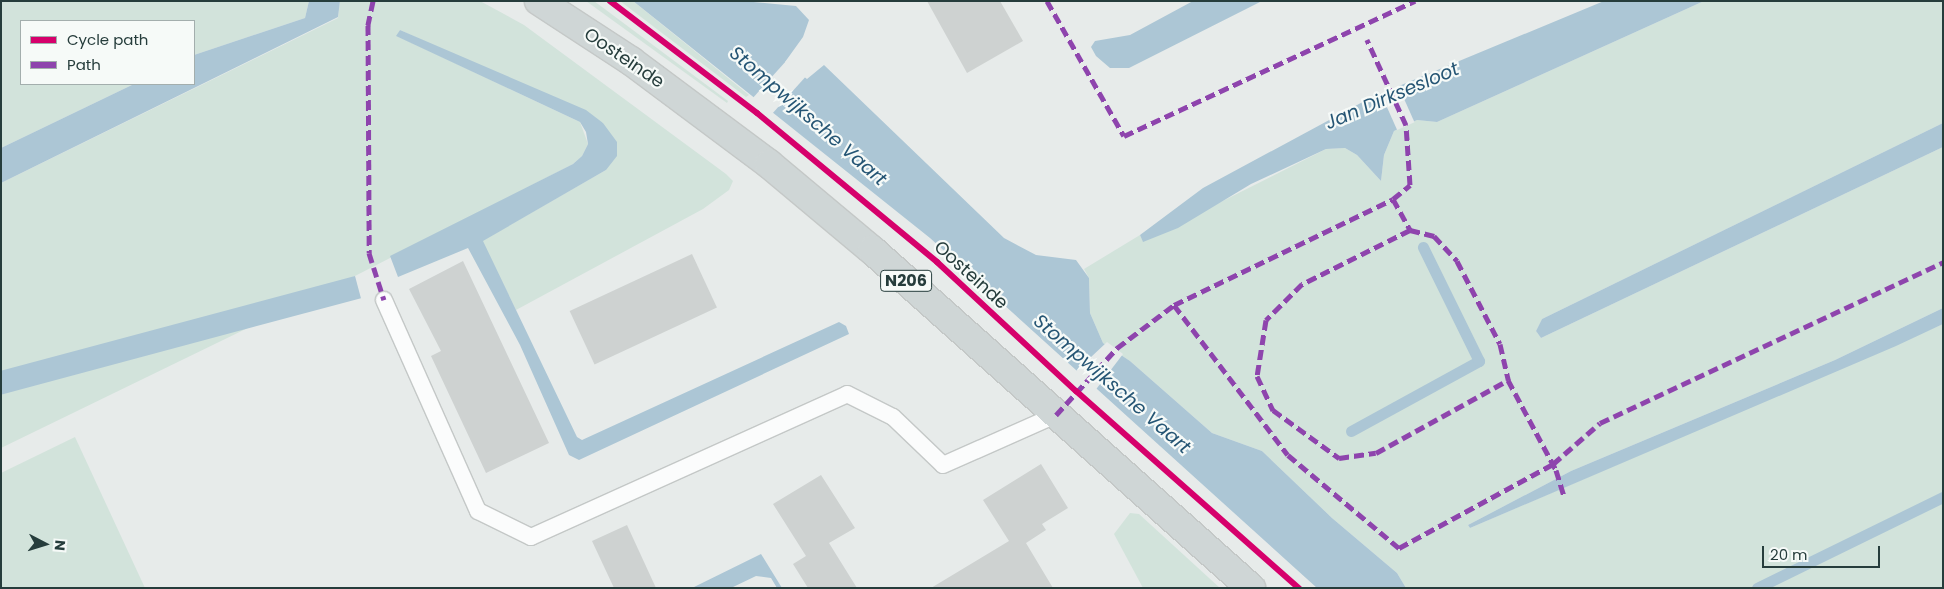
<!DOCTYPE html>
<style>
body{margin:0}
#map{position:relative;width:1944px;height:589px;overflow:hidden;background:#e7ebea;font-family:Poppins,sans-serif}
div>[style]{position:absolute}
.green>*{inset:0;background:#d2e3db}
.water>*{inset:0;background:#acc6d5;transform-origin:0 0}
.pier>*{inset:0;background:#e7ebea;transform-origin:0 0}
.stream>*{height:11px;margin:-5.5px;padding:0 5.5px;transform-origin:5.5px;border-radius:5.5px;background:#acc6d5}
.building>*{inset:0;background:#ced2d1;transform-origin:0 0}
.roads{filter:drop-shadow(1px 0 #c4c8c7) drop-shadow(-1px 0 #c4c8c7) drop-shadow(0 1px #c4c8c7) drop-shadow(0 -1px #c4c8c7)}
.service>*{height:16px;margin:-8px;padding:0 8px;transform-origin:8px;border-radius:8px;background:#fbfcfc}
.primary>*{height:28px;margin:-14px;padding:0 14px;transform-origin:14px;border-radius:14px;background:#cfd6d6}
.quiet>*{height:5px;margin-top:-2.5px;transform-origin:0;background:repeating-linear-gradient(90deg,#8e44ad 0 10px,transparent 0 15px)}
.cycleway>*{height:6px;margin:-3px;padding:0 3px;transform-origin:3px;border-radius:3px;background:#d6006c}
span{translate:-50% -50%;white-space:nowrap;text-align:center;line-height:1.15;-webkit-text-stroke:4.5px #f6faf8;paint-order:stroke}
.shield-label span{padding:1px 4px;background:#f6faf8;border:1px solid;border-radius:4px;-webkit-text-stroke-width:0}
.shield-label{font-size:16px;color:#263d3c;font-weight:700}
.street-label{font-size:18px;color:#263d3c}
.water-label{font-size:19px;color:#255574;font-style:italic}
.frame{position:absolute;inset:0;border:2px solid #263d3c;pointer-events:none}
.legend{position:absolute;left:20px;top:20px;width:175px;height:65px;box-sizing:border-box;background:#f6faf8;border:1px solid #a3aead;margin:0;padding:6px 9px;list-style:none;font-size:15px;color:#263d3c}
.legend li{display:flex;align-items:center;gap:10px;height:25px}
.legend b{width:25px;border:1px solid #a3aead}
.north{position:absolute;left:20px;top:519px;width:50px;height:50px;-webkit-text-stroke:4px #f6faf8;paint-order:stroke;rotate:95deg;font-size:14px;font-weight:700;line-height:20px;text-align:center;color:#263d3c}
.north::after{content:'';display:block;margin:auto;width:18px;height:22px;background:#263d3c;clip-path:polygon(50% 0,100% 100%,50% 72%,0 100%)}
.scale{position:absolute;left:1762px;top:546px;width:118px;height:22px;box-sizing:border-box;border:2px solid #263d3c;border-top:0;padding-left:6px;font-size:15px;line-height:18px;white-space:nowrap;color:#263d3c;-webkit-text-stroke:4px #f6faf8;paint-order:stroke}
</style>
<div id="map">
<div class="green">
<i style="clip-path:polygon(1px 1px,309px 1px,305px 18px,194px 55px,194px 21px,21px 21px,21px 84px,134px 84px,1px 148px)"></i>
<i style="clip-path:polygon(340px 1px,480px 1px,524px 25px,726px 174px,733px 181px,729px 190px,703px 209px,516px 310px,482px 241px,606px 170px,603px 123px,400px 30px,397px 36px,580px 122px,588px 144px,582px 156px,573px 164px,355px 276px,1px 448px,1px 183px,338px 18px)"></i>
<i style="clip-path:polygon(586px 1px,594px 1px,728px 101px,727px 103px)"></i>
<i style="clip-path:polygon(620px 1px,633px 1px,749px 95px,746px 97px)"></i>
<i style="clip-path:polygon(1704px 1px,1943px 1px,1943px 123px,1542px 319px,1536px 331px,1541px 338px,1943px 147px,1943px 308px,1835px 360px,1571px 471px,1468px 525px,1470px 528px,1943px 324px,1943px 588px,1406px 588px,1397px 573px,1332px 518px,1262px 451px,1212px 433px,1130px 361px,1103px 343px,1090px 313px,1089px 278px,1084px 269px,1140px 235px,1143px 241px,1326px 149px,1345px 148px,1357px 155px,1381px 181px,1384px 155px,1394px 131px,1417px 120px,1437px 122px)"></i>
<i style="clip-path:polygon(75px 437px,145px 588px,1px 588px,1px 473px)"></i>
<i style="clip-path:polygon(1130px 513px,1139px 514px,1220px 588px,1143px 588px,1114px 534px)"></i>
</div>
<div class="water">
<i style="clip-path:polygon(309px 1px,340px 1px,338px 17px,1px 183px,1px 148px,134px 84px,194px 84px,194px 55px,305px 18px)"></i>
<i style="clip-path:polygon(633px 1px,743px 1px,796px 6px,809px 20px,803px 37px,785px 62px,807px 79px,824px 65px,1004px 238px,1036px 255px,1076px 260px,1089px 278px,1090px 313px,1103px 343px,1130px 361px,1212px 433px,1262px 451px,1332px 518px,1397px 573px,1406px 588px,1317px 588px,930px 238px)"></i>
<i style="clip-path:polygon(1193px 1px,1262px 1px,1129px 68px,1110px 68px,1096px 56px,1091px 47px,1095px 41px,1130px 35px)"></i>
<i style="clip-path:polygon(1604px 1px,1704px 1px,1437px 122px,1417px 120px,1394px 131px,1384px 155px,1381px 181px,1357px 155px,1345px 148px,1326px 149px,1251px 184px,1178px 228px,1143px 242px,1140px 235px,1203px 188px,1370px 98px)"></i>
<i style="clip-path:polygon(400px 30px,586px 110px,603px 123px,617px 142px,617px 156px,606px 170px,483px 241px,577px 437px,582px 440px,839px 322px,846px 326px,849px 334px,579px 460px,569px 455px,520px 345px,468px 248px,398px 277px,390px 256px,573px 164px,582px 156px,588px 144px,586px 132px,580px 122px,396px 36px)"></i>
<i style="clip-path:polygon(1943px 123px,1943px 147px,1541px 338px,1536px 331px,1542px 319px)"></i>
<i style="left:355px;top:276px;width:23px;height:394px;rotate:75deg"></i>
<i style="clip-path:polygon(1943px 308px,1943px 324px,1896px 346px,1470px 528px,1468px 525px,1571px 471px,1835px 360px)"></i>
<i style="clip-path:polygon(761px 554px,782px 588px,777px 588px,771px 578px,756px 576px,731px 588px,692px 588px)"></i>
</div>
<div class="pier">
<i style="left:787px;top:60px;width:25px;height:54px;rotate:42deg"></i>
<i style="left:1397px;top:83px;width:43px;height:19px;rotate:66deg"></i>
<i style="clip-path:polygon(1107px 342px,1123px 354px,1094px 392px,1073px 374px)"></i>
</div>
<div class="stream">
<i style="left:1351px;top:431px;width:146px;rotate:-28.7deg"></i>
<i style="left:1479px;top:361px;width:127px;rotate:-116.2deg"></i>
<i style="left:1757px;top:588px;width:207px;rotate:-26.1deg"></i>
</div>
<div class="building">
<i style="clip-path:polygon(927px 1px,1000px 1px,1023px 41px,967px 73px)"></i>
<i style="left:692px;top:254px;width:59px;height:135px;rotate:65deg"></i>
<i style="clip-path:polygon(463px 261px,549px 443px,486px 473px,431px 356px,441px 351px,409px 289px)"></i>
<i style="clip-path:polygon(1041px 464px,1068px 508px,1042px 524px,1046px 530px,1026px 543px,1053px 588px,931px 588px,1009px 541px,983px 500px)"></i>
<i style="clip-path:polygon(821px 475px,855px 528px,829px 543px,857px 588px,808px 588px,793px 564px,806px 556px,773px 504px)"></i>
<i style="clip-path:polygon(627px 525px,656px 588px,614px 588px,592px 541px)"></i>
</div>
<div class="roads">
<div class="service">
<i style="left:384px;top:300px;width:231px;rotate:66deg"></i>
<i style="left:478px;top:511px;width:59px;rotate:26.1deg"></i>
<i style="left:531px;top:537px;width:347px;rotate:-24.3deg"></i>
<i style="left:847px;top:394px;width:51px;rotate:26.6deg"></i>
<i style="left:893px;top:417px;width:69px;rotate:43.8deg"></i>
<i style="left:943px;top:465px;width:124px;rotate:-23.9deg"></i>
</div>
<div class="primary">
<i style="left:539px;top:1px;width:110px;rotate:33.1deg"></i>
<i style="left:631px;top:61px;width:172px;rotate:36.7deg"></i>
<i style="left:769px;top:164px;width:134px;rotate:39.9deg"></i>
<i style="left:872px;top:250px;width:508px;rotate:41.73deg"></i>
</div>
</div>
<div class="quiet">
<i style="left:373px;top:1px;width:25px;rotate:102deg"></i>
<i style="left:368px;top:25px;width:228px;rotate:89.7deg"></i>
<i style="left:369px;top:253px;width:49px;rotate:72.3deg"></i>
<i style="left:1047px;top:1px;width:155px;rotate:60.3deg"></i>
<i style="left:1124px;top:136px;width:321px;rotate:-24.9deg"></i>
<i style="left:1393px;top:199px;width:35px;rotate:61deg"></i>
<i style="left:1410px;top:230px;width:25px;rotate:14deg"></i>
<i style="left:1434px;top:236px;width:34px;rotate:47deg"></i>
<i style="left:1457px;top:261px;width:93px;rotate:62.6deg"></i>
<i style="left:1500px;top:344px;width:37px;rotate:77deg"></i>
<i style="left:1508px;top:380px;width:102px;rotate:61.9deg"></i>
<i style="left:1556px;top:470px;width:28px;rotate:73deg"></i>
<i style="left:1410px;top:230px;width:121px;rotate:153.4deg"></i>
<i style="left:1302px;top:284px;width:51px;rotate:135deg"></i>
<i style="left:1266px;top:320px;width:57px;rotate:99.1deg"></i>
<i style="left:1257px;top:376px;width:38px;rotate:65deg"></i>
<i style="left:1273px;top:410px;width:82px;rotate:36deg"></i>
<i style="left:1339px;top:458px;width:37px;rotate:-8deg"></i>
<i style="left:1376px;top:453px;width:151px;rotate:-28.9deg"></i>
<i style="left:1174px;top:305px;width:188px;rotate:52.8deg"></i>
<i style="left:1288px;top:455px;width:145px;rotate:40deg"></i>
<i style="left:1399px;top:548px;width:175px;rotate:-28.6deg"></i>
<i style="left:1553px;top:464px;width:62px;rotate:-41.1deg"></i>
<i style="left:1600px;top:423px;width:379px;rotate:-25.1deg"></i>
<i style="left:1056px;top:415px;width:91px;rotate:-47.7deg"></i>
<i style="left:1117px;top:348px;width:71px;rotate:-37deg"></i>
<i style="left:1174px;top:305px;width:243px;rotate:-25.8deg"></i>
<i style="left:1393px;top:199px;width:22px;rotate:-39deg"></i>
<i style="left:1410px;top:185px;width:60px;rotate:-93.8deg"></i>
<i style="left:1406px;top:125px;width:94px;rotate:-114.6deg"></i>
</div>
<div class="cycleway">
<i style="left:610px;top:1px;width:185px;rotate:37.3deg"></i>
<i style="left:757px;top:113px;width:234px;rotate:39.6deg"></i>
<i style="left:937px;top:262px;width:190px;rotate:42.9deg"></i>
<i style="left:1076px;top:391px;width:298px;rotate:41.5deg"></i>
</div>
<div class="shield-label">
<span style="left:906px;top:281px">N206</span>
</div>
<div class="street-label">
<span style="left:624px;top:58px;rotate:34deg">Oosteinde</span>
<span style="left:971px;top:275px;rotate:42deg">Oosteinde</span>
</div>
<div class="water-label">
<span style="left:1392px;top:96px;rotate:-23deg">Jan Dirksesloot</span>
<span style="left:808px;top:116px;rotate:41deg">Stompwijksche Vaart</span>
<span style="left:1112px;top:384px;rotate:41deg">Stompwijksche Vaart</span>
</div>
<div class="frame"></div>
<ul class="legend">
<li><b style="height:6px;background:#d6006c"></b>Cycle path</li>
<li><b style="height:6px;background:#8e44ad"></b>Path</li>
</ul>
<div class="north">N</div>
<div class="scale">20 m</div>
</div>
